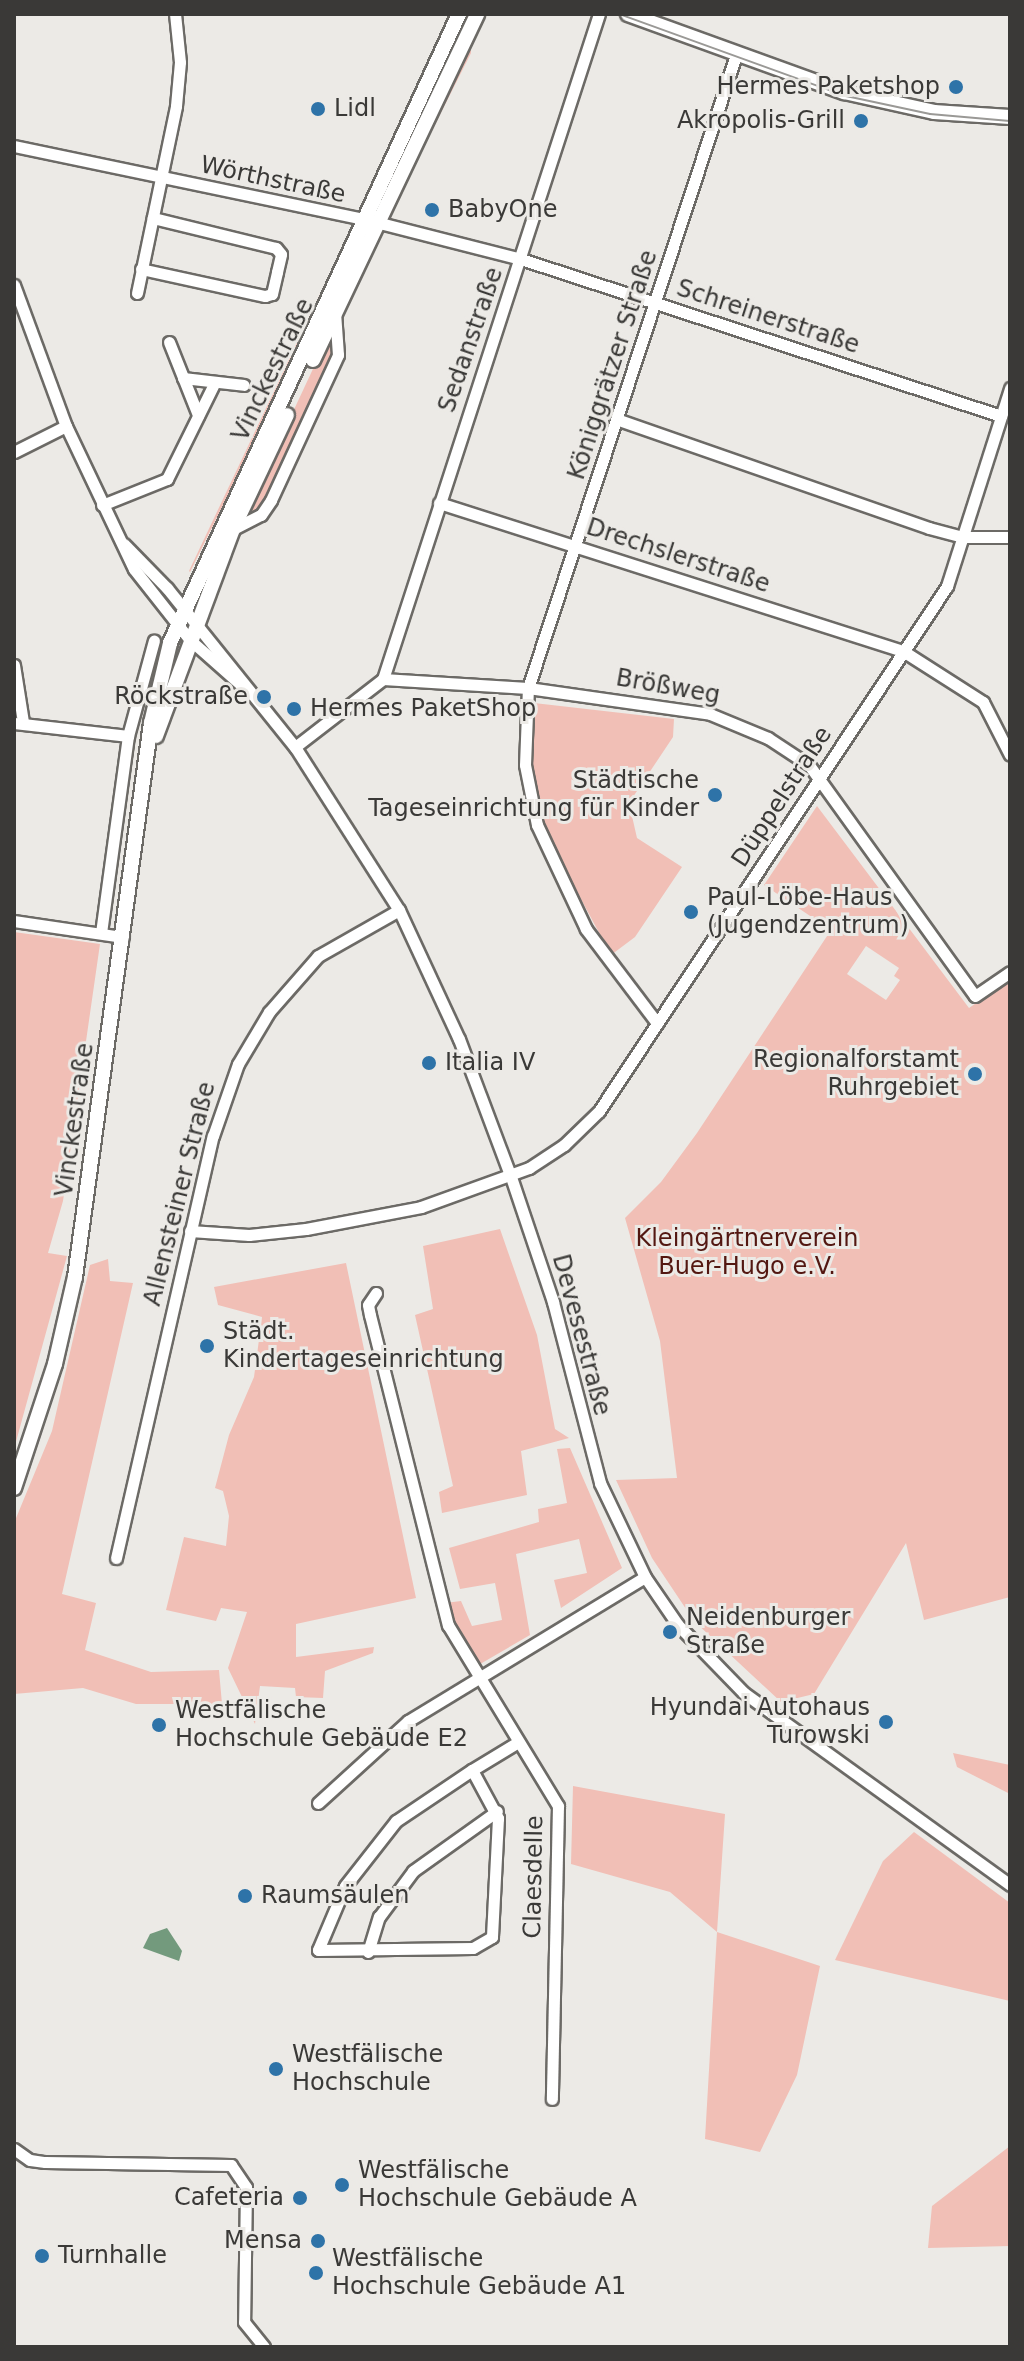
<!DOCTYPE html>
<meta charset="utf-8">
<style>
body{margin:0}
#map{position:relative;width:1024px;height:2361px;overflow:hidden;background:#eceae6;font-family:"DejaVu Sans",sans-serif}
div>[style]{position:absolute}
.green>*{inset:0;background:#f1bfb6}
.water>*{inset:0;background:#739a7d}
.roads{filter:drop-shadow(2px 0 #6c6a66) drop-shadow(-2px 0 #6c6a66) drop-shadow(0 2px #6c6a66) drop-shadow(0 -2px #6c6a66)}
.minor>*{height:11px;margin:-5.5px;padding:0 5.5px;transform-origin:5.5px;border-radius:5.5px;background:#fff}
.major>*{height:14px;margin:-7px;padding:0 7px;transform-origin:7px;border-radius:7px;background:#fff}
.tram>*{height:2px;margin:-1px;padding:0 1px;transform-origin:1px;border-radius:1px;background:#9a9996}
.dots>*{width:22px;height:22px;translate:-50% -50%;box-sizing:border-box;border:4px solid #eceae6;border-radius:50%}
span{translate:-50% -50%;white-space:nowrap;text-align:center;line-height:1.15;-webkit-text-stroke:6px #eceae6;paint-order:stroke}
.poi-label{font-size:24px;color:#3a3937}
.right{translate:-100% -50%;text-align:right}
.left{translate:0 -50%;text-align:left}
.street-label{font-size:24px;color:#3a3937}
.park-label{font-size:24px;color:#531711}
.frame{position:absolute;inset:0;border:16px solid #3a3937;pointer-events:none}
</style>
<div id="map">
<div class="green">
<i style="clip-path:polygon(471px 43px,471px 53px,389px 216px,433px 116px)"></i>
<i style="clip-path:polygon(346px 239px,353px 242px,190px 572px,189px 571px)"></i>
<i style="clip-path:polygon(333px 326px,334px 354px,262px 507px,242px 521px)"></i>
<i style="clip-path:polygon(534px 703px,674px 719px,673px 737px,629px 803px,637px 838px,682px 867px,635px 937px,611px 955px,544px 830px,531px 771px)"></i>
<i style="clip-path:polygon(evenodd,817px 806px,969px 1008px,1010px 980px,1010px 1597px,924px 1620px,906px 1543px,814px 1694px,781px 1702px,694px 1621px,652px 1558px,616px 1480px,677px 1478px,660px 1341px,625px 1218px,661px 1182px,697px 1133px,831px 930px,764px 885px,817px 806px,866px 946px,899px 968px,894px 976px,900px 980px,886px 1000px,847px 974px,866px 946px)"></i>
<i style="clip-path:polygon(14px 932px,100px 944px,63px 1201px,48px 1253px,67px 1256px,14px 1449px)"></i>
<i style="clip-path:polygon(500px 1229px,537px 1335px,555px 1429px,569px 1438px,521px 1451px,527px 1495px,442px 1513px,439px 1492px,453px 1486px,415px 1315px,433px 1309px,423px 1246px)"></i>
<i style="clip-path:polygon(108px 1259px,110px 1281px,133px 1283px,62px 1594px,96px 1603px,85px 1650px,151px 1672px,219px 1670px,222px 1704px,136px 1704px,83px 1688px,14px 1694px,14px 1523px,52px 1431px,90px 1265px)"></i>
<i style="clip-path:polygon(346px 1263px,416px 1598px,296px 1624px,296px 1657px,374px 1647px,373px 1653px,325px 1671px,323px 1698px,296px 1697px,295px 1688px,260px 1686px,255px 1724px,228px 1668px,247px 1612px,221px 1608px,216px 1621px,166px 1610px,184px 1537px,226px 1546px,229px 1516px,223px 1491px,215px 1488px,229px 1435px,254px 1377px,262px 1317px,218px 1305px,214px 1287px)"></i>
<i style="clip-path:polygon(570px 1448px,622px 1568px,561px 1608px,554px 1580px,587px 1573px,579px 1539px,516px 1554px,530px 1635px,475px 1667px,445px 1603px,461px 1601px,472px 1626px,502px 1620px,495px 1583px,460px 1589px,449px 1548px,539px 1522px,538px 1509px,567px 1503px,557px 1449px)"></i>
<i style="clip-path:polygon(953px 1753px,1010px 1765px,1010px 1794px,957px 1767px)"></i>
<i style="clip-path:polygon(573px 1786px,725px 1814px,717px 1932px,820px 1966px,797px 2075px,760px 2152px,705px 2139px,717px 1932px,670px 1892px,571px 1864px)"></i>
<i style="clip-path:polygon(914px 1832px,1010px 1903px,1010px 2001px,835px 1960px,883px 1861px)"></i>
<i style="clip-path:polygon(1010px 2146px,1010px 2246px,928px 2248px,932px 2206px)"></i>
</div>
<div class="water">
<i style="clip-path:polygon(167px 1928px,182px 1951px,179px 1961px,143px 1948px,150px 1934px)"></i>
</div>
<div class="roads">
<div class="minor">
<i style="left:14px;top:146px;width:362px;rotate:11.8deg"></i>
<i style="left:368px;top:220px;width:158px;rotate:14.3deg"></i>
<i style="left:521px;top:259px;width:505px;rotate:18.11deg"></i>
<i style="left:141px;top:269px;width:127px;rotate:12.3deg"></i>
<i style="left:265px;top:296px;width:7px;rotate:-16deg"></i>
<i style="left:272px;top:294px;width:23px;rotate:-77deg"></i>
<i style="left:277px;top:272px;width:18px;rotate:-77deg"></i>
<i style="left:281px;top:254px;width:8px;rotate:-130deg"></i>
<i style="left:276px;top:248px;width:127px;rotate:-166.3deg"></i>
<i style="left:14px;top:285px;width:150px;rotate:69.8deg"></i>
<i style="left:66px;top:426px;width:158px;rotate:64.6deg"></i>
<i style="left:134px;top:569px;width:89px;rotate:51.8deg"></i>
<i style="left:189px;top:639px;width:69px;rotate:41.5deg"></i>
<i style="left:137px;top:293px;width:191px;rotate:-78.2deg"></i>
<i style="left:176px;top:106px;width:44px;rotate:-84.8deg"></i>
<i style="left:180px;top:62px;width:48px;rotate:-95.9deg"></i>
<i style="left:169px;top:342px;width:79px;rotate:68.3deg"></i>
<i style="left:183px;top:378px;width:61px;rotate:6.5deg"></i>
<i style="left:619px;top:420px;width:328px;rotate:19.2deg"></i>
<i style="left:929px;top:528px;width:34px;rotate:15deg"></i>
<i style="left:962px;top:537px;width:48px"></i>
<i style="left:14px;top:452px;width:58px;rotate:-26.6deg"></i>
<i style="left:439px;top:503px;width:487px;rotate:17.7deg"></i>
<i style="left:903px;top:651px;width:95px;rotate:32.5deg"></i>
<i style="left:983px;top:702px;width:59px;rotate:63deg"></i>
<i style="left:102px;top:505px;width:70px;rotate:-21.8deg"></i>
<i style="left:167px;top:479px;width:108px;rotate:-63.7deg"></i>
<i style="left:233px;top:529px;width:31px;rotate:-27deg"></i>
<i style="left:261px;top:515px;width:18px;rotate:-56deg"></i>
<i style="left:271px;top:500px;width:160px;rotate:-65.2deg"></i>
<i style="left:338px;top:355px;width:39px;rotate:-94deg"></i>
<i style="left:124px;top:544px;width:62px;rotate:45.7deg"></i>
<i style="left:167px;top:588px;width:204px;rotate:51.2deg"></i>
<i style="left:295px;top:747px;width:193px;rotate:57.5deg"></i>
<i style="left:399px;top:910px;width:142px;rotate:65.1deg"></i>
<i style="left:459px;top:1039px;width:147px;rotate:69.4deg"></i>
<i style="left:511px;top:1177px;width:132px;rotate:71.4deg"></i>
<i style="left:553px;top:1302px;width:187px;rotate:75.4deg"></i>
<i style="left:600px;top:1483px;width:104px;rotate:64.4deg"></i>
<i style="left:645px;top:1577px;width:58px;rotate:55.5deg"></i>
<i style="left:678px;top:1625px;width:95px;rotate:45.9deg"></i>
<i style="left:744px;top:1693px;width:328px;rotate:35.8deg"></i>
<i style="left:14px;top:665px;width:58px;rotate:81deg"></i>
<i style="left:383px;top:679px;width:699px;rotate:-72.01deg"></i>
<i style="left:14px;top:723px;width:115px;rotate:6.5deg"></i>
<i style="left:295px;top:747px;width:111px;rotate:-37.7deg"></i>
<i style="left:383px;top:679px;width:145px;rotate:3.6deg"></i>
<i style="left:528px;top:688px;width:184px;rotate:8.1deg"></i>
<i style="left:710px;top:714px;width:63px;rotate:22.5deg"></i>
<i style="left:768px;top:738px;width:49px;rotate:33.4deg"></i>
<i style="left:809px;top:765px;width:284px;rotate:54.3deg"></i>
<i style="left:975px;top:996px;width:42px;rotate:-34.4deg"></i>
<i style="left:14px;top:921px;width:110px;rotate:8.4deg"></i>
<i style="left:101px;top:933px;width:199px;rotate:-82.2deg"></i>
<i style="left:128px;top:736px;width:99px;rotate:-74.8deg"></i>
<i style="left:657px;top:1023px;width:118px;rotate:-127.1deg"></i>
<i style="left:586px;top:929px;width:115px;rotate:-115.2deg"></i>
<i style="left:537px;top:825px;width:61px;rotate:-101.3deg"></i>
<i style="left:525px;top:765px;width:77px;rotate:-87.8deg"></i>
<i style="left:528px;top:688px;width:666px;rotate:-71.81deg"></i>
<i style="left:190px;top:1231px;width:59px;rotate:3.9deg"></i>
<i style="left:249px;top:1235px;width:57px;rotate:-6deg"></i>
<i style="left:306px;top:1229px;width:117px;rotate:-10.8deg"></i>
<i style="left:421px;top:1207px;width:115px;rotate:-19.9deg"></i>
<i style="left:529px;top:1168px;width:42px;rotate:-33.3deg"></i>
<i style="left:564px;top:1145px;width:49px;rotate:-44.2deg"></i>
<i style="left:599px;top:1111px;width:630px;rotate:-56.46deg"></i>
<i style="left:947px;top:586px;width:208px;rotate:-72.3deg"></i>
<i style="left:376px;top:1293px;width:14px;rotate:124deg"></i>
<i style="left:368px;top:1305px;width:10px;rotate:79deg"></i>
<i style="left:370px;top:1315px;width:320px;rotate:75.9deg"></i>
<i style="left:448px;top:1625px;width:212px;rotate:58.7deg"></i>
<i style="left:558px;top:1806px;width:293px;rotate:91.2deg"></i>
<i style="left:116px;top:1558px;width:433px;rotate:-77.1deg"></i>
<i style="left:213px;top:1136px;width:76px;rotate:-70.9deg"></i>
<i style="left:238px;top:1064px;width:61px;rotate:-59.2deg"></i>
<i style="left:269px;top:1012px;width:74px;rotate:-48.8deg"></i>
<i style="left:318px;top:956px;width:93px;rotate:-29.6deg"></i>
<i style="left:472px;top:1770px;width:55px;rotate:61.6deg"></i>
<i style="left:498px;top:1818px;width:119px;rotate:92.9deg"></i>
<i style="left:492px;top:1937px;width:22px;rotate:150deg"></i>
<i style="left:473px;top:1948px;width:155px;rotate:179.3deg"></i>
<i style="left:318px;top:1950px;width:69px;rotate:-67.1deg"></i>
<i style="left:345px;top:1886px;width:83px;rotate:-51.9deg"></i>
<i style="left:396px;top:1821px;width:92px;rotate:-33.9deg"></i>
<i style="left:472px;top:1770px;width:54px;rotate:-31.3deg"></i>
<i style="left:318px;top:1803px;width:122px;rotate:-42.3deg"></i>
<i style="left:408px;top:1721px;width:277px;rotate:-31.3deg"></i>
<i style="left:368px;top:1952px;width:37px;rotate:-73deg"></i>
<i style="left:379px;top:1917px;width:57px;rotate:-53.5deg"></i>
<i style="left:413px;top:1871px;width:103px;rotate:-35.5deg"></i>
<i style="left:14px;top:2149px;width:19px;rotate:35deg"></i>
<i style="left:30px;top:2160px;width:15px;rotate:8deg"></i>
<i style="left:45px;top:2162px;width:186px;rotate:0.9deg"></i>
<i style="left:231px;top:2165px;width:27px;rotate:56deg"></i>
<i style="left:246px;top:2187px;width:135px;rotate:90.8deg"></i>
<i style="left:244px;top:2322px;width:32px;rotate:51deg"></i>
</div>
<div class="major">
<i style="left:628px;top:14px;width:230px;rotate:19.9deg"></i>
<i style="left:844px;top:92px;width:92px;rotate:12.5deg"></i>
<i style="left:934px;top:112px;width:76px;rotate:3.8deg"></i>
<i style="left:313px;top:360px;width:383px;rotate:-64.6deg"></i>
<i style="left:156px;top:736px;width:221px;rotate:-69.6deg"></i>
<i style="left:233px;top:529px;width:126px;rotate:-64.7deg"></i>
<i style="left:14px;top:1488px;width:131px;rotate:-71.7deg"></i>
<i style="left:55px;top:1364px;width:89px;rotate:-77.1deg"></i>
<i style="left:75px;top:1277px;width:559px;rotate:-82.19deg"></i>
<i style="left:151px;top:723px;width:82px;rotate:-76.6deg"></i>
<i style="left:170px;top:643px;width:692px;rotate:-65.32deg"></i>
</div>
</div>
<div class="tram">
<i style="left:619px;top:14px;width:241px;rotate:19.9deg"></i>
<i style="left:846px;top:96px;width:86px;rotate:12.1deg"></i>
<i style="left:930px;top:114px;width:80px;rotate:5deg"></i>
</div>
<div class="dots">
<i style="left:956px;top:87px;background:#2e73a8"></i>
<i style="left:318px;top:109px;background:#2e73a8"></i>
<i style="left:861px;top:121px;background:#2e73a8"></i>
<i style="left:432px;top:210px;background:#2e73a8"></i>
<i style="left:264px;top:697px;background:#2e73a8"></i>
<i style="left:294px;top:709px;background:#2e73a8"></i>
<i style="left:715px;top:795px;background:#2e73a8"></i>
<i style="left:691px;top:912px;background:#2e73a8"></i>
<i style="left:429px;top:1063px;background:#2e73a8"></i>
<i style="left:975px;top:1074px;background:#2e73a8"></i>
<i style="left:207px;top:1346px;background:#2e73a8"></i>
<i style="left:670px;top:1632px;background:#2e73a8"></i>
<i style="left:886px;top:1722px;background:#2e73a8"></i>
<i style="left:159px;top:1725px;background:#2e73a8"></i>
<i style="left:245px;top:1896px;background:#2e73a8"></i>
<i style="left:276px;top:2069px;background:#2e73a8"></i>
<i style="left:342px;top:2185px;background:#2e73a8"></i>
<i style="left:300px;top:2198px;background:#2e73a8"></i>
<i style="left:318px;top:2241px;background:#2e73a8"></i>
<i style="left:42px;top:2256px;background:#2e73a8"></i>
<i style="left:316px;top:2273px;background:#2e73a8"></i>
</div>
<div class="poi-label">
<span class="right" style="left:940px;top:87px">Hermes Paketshop</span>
<span class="left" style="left:334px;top:109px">Lidl</span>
<span class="right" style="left:845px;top:121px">Akropolis-Grill</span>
<span class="left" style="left:448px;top:210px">BabyOne</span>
<span class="right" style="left:248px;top:697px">Röckstraße</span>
<span class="left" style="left:310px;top:709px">Hermes PaketShop</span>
<span class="right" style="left:699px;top:795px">Städtische<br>Tageseinrichtung für Kinder</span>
<span class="left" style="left:707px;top:912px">Paul-Löbe-Haus<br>(Jugendzentrum)</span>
<span class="right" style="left:959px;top:1074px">Regionalforstamt<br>Ruhrgebiet</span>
<span class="left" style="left:445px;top:1063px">Italia IV</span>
<span class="left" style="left:223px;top:1346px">Städt.<br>Kindertageseinrichtung</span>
<span class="left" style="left:686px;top:1632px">Neidenburger<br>Straße</span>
<span class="right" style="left:870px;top:1722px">Hyundai Autohaus<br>Turowski</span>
<span class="left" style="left:175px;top:1725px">Westfälische<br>Hochschule Gebäude E2</span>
<span class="left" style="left:261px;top:1896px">Raumsäulen</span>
<span class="left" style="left:292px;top:2069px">Westfälische<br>Hochschule</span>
<span class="left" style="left:358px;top:2185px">Westfälische<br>Hochschule Gebäude A</span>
<span class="right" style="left:284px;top:2198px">Cafeteria</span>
<span class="right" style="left:302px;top:2241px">Mensa</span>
<span class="left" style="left:58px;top:2256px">Turnhalle</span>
<span class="left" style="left:332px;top:2273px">Westfälische<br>Hochschule Gebäude A1</span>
</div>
<div class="street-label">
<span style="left:273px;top:180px;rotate:12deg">Wörthstraße</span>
<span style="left:768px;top:317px;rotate:18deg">Schreinerstraße</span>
<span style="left:471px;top:340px;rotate:-71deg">Sedanstraße</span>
<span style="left:613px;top:365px;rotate:-72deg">Königgrätzer Straße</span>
<span style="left:273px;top:370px;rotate:-64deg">Vinckestraße</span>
<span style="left:678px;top:556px;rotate:18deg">Drechslerstraße</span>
<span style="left:668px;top:687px;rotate:10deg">Brößweg</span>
<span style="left:782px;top:797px;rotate:-57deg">Düppelstraße</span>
<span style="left:75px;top:1120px;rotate:-82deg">Vinckestraße</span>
<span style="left:180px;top:1194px;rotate:-76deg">Allensteiner Straße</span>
<span style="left:581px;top:1335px;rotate:75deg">Devesestraße</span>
<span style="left:534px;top:1877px;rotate:-89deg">Claesdelle</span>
</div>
<div class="park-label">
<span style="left:747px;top:1253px">Kleingärtnerverein<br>Buer-Hugo e.V.</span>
</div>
<div class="frame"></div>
</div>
